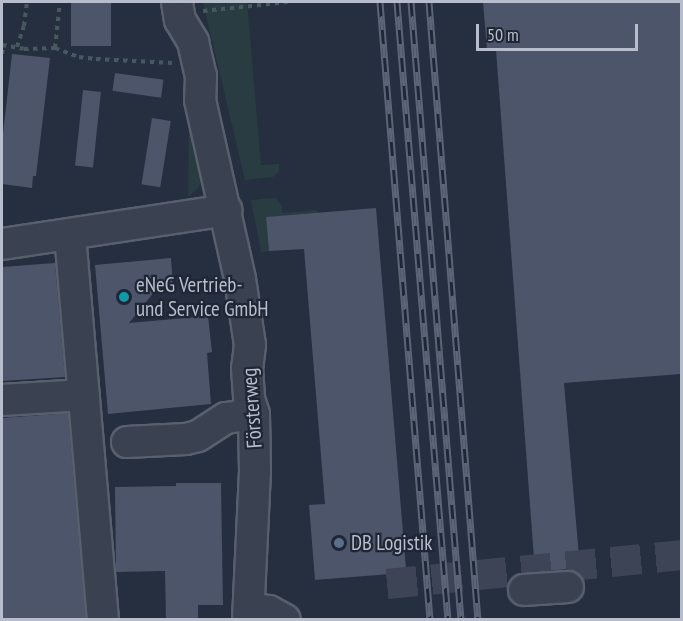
<!DOCTYPE html>
<meta charset="utf-8">
<style>
body{margin:0}
#map{position:relative;width:683px;height:621px;overflow:hidden;background:#262f40;font-family:"PT Sans Narrow",sans-serif}
div>[style]{position:absolute}
.green>*{inset:0;background:#283c41}
.building>*{inset:0;background:#4c5569;transform-origin:0 0}
.minor-tunnel>*{height:30px;margin-top:-15px;transform-origin:0;background:repeating-linear-gradient(90deg,#3c4455 0 30px,transparent 0 45px)}
.path>*{height:4px;margin-top:-2px;transform-origin:0;background:repeating-linear-gradient(90deg,#46595e 0 4.5px,transparent 0 9px)}
.roads{filter:drop-shadow(2px 0 #585f6d) drop-shadow(-2px 0 #585f6d) drop-shadow(0 2px #585f6d) drop-shadow(0 -2px #585f6d)}
.minor>*{height:30px;margin:-15px;padding:0 15px;transform-origin:15px;border-radius:15px;background:#3a4150}
.rail>*{height:7px;margin-top:-3.5px;transform-origin:0;background:repeating-linear-gradient(90deg,#1f2635 0 14px,#5c6577 0 28px);box-sizing:border-box;border-block:2px solid #5c6577}
.dots>*{width:16px;height:16px;translate:-50% -50%;box-sizing:border-box;border:3px solid #1f2635;border-radius:50%}
span{translate:-50% -50%;white-space:nowrap;text-align:center;line-height:1.15;-webkit-text-stroke:4.5px #1f2635;paint-order:stroke}
.poi-label{font-size:21px;color:#b7bdca}
.left{translate:0 -50%;text-align:left}
.street-label{font-size:21px;color:#b7bdca}
.frame{position:absolute;inset:0;border:3px solid #b7bdca;pointer-events:none}
.scale{position:absolute;left:476px;top:24px;width:162px;height:27px;box-sizing:border-box;border:3px solid #b7bdca;border-top:0;padding-left:8px;font-size:18px;line-height:21px;white-space:nowrap;color:#b7bdca;-webkit-text-stroke:4px #1f2635;paint-order:stroke}
</style>
<div id="map">
<div class="green">
<i style="clip-path:polygon(203px 2px,247px 2px,261px 165px,279px 164px,279px 171px,273px 177px,245px 180px)"></i>
<i style="clip-path:polygon(189px 115px,203px 172px,199px 187px,188px 197px)"></i>
<i style="clip-path:polygon(276px 198px,282px 206px,282px 213px,317px 210px,317px 213px,266px 217px,269px 251px,261px 252px,251px 200px)"></i>
</div>
<div class="building">
<i style="left:71px;top:2px;width:40px;height:44px"></i>
<i style="clip-path:polygon(483px 2px,681px 2px,681px 374px,564px 383px,580px 568px,535px 572px,496px 50px,487px 50px)"></i>
<i style="clip-path:polygon(12px 54px,50px 58px,36px 176px,33px 176px,32px 188px,2px 184px,2px 142px)"></i>
<i style="left:115px;top:73px;width:49px;height:18px;rotate:8deg"></i>
<i style="left:83px;top:90px;width:18px;height:76px;rotate:6deg"></i>
<i style="left:152px;top:118px;width:19px;height:67px;rotate:9deg"></i>
<i style="clip-path:polygon(376px 208px,406px 569px,390px 570px,390px 574px,315px 580px,309px 505px,325px 504px,304px 249px,269px 251px,266px 217px)"></i>
<i style="clip-path:polygon(171px 258px,173px 285px,159px 286px,129px 323px,208px 316px,212px 352px,207px 353px,211px 404px,108px 414px,95px 265px)"></i>
<i style="clip-path:polygon(55px 263px,65px 377px,2px 381px,2px 267px)"></i>
<i style="clip-path:polygon(68px 413px,86px 620px,2px 620px,2px 418px)"></i>
<i style="clip-path:polygon(176px 483px,221px 483px,223px 605px,198px 605px,198px 620px,166px 620px,165px 571px,116px 572px,115px 487px,176px 486px)"></i>
</div>
<div class="minor-tunnel">
<i style="left:387px;top:584px;width:296px;rotate:-5.6deg"></i>
</div>
<div class="path">
<i style="left:203px;top:11px;width:85px;rotate:-6deg"></i>
<i style="left:2px;top:45px;width:22px;rotate:10deg"></i>
<i style="left:24px;top:49px;width:31px;rotate:-2deg"></i>
<i style="left:55px;top:48px;width:26px;rotate:21deg"></i>
<i style="left:79px;top:57px;width:17px;rotate:7deg"></i>
<i style="left:96px;top:59px;width:76px;rotate:3deg"></i>
<i style="left:17px;top:47px;width:22px;rotate:-72deg"></i>
<i style="left:24px;top:26px;width:24px;rotate:-83deg"></i>
<i style="left:55px;top:48px;width:46px;rotate:-83.8deg"></i>
<i style="left:2px;top:54px;width:8px;rotate:-76deg"></i>
</div>
<div class="roads">
<div class="minor">
<i style="left:177px;top:2px;width:18px;rotate:81deg"></i>
<i style="left:180px;top:20px;width:26px;rotate:59deg"></i>
<i style="left:193px;top:42px;width:35px;rotate:77deg"></i>
<i style="left:201px;top:76px;width:24px;rotate:92deg"></i>
<i style="left:200px;top:100px;width:183px;rotate:77.4deg"></i>
<i style="left:240px;top:279px;width:67px;rotate:81.4deg"></i>
<i style="left:250px;top:345px;width:23px;rotate:97deg"></i>
<i style="left:247px;top:368px;width:31px;rotate:86deg"></i>
<i style="left:249px;top:399px;width:16px;rotate:72deg"></i>
<i style="left:254px;top:414px;width:57px;rotate:89deg"></i>
<i style="left:255px;top:471px;width:149px;rotate:92.7deg"></i>
<i style="left:70px;top:235px;width:386px;rotate:85.1deg"></i>
<i style="left:2px;top:244px;width:227px;rotate:-8.6deg"></i>
<i style="left:2px;top:400px;width:82px;rotate:-3.5deg"></i>
<i style="left:127px;top:442px;width:59px;rotate:-2.9deg"></i>
<i style="left:186px;top:439px;width:12px;rotate:-14deg"></i>
<i style="left:198px;top:436px;width:33px;rotate:-33deg"></i>
<i style="left:226px;top:418px;width:28px;rotate:-8deg"></i>
<i style="left:524px;top:590px;width:44px;rotate:-3.9deg"></i>
<i style="left:250px;top:608px;width:19px;rotate:9deg"></i>
<i style="left:269px;top:611px;width:18px;rotate:29deg"></i>
</div>
</div>
<div class="rail">
<i style="left:380px;top:2px;width:620px;rotate:85.37deg"></i>
<i style="left:397px;top:2px;width:620px;rotate:85.28deg"></i>
<i style="left:411px;top:2px;width:620px;rotate:85.37deg"></i>
<i style="left:429px;top:2px;width:620px;rotate:85.47deg"></i>
</div>
<div class="dots">
<i style="left:124px;top:297px;background:#0f9aa8"></i>
<i style="left:339px;top:543px;background:#5c6f8a"></i>
</div>
<div class="poi-label">
<span class="left" style="left:136px;top:297px">eNeG Vertrieb-<br>und Service GmbH</span>
<span class="left" style="left:351px;top:543px">DB Logistik</span>
</div>
<div class="street-label">
<span style="left:252px;top:408px;rotate:-94deg">Försterweg</span>
</div>
<div class="frame"></div>
<div class="scale">50 m</div>
</div>
